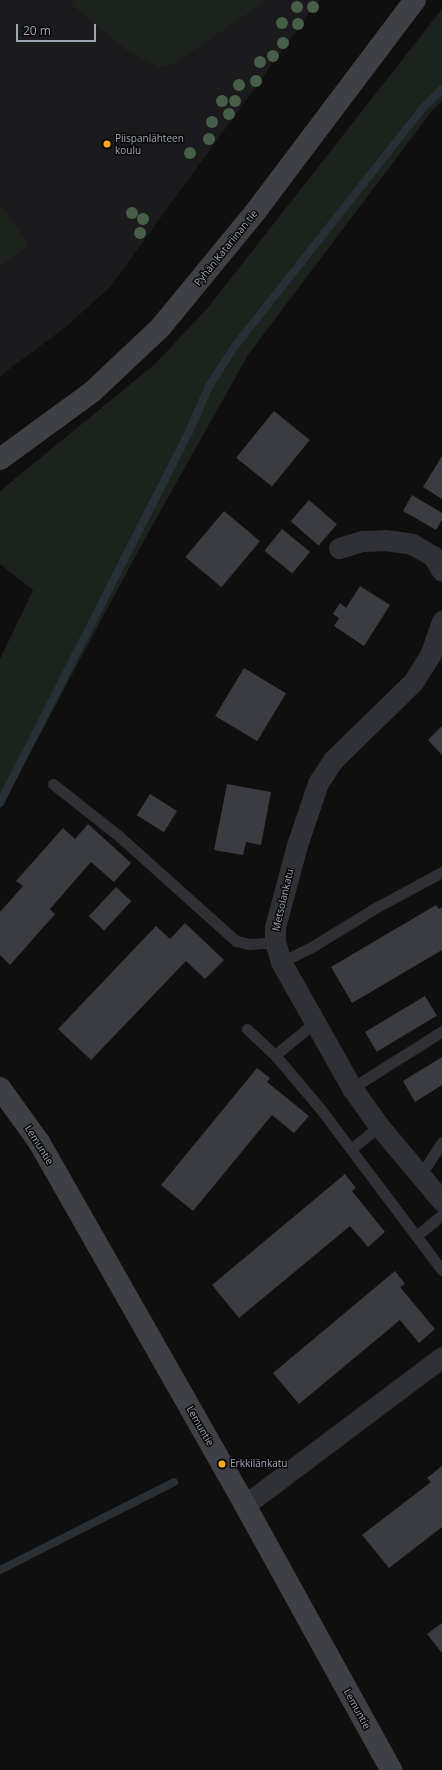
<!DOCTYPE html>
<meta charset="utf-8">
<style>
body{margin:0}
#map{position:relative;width:442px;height:1770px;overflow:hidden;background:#0f0f10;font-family:"Open Sans",sans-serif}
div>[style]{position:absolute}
.built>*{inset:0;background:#1b1b1d}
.green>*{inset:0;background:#1b231c}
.stream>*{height:8px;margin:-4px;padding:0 4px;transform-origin:4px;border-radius:4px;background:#273036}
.building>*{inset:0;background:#3b3c41;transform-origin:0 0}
.lane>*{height:11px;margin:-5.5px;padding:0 5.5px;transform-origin:5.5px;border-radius:5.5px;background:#303136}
.street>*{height:21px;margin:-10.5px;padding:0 10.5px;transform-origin:10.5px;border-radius:10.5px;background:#303136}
.secondary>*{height:22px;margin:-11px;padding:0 11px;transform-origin:11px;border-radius:11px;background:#3e4046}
.trees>*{width:12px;height:12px;margin:-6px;border-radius:50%;background:#475e48}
.dots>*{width:11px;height:11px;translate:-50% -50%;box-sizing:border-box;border:2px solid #0a0a0b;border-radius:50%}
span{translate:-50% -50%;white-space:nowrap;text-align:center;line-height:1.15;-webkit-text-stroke:3px #0a0a0b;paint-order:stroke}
.poi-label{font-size:10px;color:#9fa5b2}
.left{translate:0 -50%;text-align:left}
.street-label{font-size:10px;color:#9fa5b2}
.scale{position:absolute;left:16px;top:24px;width:80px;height:18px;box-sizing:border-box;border:2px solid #9fa5b2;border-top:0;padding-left:5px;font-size:12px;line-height:14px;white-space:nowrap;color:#9fa5b2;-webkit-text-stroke:3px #0a0a0b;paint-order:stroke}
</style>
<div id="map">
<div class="built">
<i style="clip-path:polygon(0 0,319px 0,110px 287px,67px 326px,0 376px)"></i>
</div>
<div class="green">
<i style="clip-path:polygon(73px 0,268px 0,173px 64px,160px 68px,126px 50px,71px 4px)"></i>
<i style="clip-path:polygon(442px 9px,442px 101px,431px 112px,248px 355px,142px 544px,0 809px,0 659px,33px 590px,0 564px,0 491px,155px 364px,206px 310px)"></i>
<i style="clip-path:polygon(0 204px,29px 245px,0 266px)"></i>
</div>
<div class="stream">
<i style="left:0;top:803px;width:416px;rotate:-63deg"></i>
<i style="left:189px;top:432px;width:50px;rotate:-66.5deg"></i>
<i style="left:209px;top:386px;width:48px;rotate:-57deg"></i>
<i style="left:235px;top:346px;width:305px;rotate:-51.7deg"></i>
<i style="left:424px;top:107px;width:25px;rotate:-45deg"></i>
<i style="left:0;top:1570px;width:195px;rotate:-26.8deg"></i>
</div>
<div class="building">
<i style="left:274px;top:411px;width:46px;height:60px;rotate:39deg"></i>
<i style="clip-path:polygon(442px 456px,442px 499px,423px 487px)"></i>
<i style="clip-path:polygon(412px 495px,442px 513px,442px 520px,436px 530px,403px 511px)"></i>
<i style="left:309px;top:500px;width:37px;height:28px;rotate:41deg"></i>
<i style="left:224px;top:511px;width:47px;height:60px;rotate:40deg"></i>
<i style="left:282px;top:529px;width:36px;height:28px;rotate:39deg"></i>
<i style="clip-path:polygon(360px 586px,390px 605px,364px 646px,334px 626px,339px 618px,333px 614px,340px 603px,346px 608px)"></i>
<i style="left:244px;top:668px;width:49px;height:56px;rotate:31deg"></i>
<i style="clip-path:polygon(442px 726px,442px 755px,428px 740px)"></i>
<i style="clip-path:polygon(227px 784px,271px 792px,261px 845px,246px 842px,243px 855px,214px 850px)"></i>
<i style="left:150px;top:794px;width:32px;height:25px;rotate:32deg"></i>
<i style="clip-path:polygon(88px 824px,131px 863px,114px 882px,91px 862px,50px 909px,55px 914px,10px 965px,0 955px,0 912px,23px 886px,16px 881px,63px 828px,75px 839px)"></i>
<i style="left:116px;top:887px;width:21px;height:40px;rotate:43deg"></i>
<i style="clip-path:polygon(436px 905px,439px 909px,442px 907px,442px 950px,352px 1003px,331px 967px)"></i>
<i style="clip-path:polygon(185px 923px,224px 960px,205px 979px,186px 961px,91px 1060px,58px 1029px,156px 926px,170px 939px)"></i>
<i style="left:425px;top:996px;width:23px;height:70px;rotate:59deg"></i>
<i style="clip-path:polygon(442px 1057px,442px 1085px,415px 1102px,403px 1081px)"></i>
<i style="clip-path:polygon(257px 1068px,270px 1078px,267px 1082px,309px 1116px,294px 1133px,272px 1115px,193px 1211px,161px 1185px)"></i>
<i style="clip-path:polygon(345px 1174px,356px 1188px,352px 1191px,385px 1232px,368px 1247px,350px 1226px,239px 1318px,212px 1285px)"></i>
<i style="clip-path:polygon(395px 1271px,405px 1284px,400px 1287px,435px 1329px,419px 1343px,400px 1320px,299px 1404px,273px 1373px)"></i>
<i style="clip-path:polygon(442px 1466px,442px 1527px,389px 1568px,362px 1535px,431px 1482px,427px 1478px)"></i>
<i style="clip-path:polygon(442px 1623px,442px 1653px,427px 1634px)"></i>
</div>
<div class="lane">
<i style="left:53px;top:784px;width:85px;rotate:38.3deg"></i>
<i style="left:120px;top:837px;width:156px;rotate:41.9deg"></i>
<i style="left:236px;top:941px;width:13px;rotate:13deg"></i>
<i style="left:249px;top:944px;width:26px;rotate:-4deg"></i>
<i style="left:281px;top:962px;width:32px;rotate:-26deg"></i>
<i style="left:310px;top:948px;width:79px;rotate:-31.5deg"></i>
<i style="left:377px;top:907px;width:74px;rotate:-28.3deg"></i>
<i style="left:247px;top:1029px;width:38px;rotate:43deg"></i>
<i style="left:275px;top:1055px;width:68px;rotate:49.8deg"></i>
<i style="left:319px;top:1107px;width:204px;rotate:53deg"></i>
<i style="left:275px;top:1055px;width:50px;rotate:-39.4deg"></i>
<i style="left:352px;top:1088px;width:107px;rotate:-32.3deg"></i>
<i style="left:351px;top:1149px;width:36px;rotate:-39deg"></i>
<i style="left:420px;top:1176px;width:40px;rotate:-57.1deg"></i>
<i style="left:416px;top:1236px;width:33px;rotate:-39deg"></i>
</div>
<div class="street">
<i style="left:339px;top:548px;width:24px;rotate:-17deg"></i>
<i style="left:362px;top:541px;width:23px;rotate:-2deg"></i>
<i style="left:385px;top:540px;width:27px;rotate:8deg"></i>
<i style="left:412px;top:544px;width:24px;rotate:30deg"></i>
<i style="left:433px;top:556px;width:17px;rotate:59deg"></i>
<i style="left:442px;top:621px;width:36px;rotate:109deg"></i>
<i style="left:430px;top:655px;width:32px;rotate:122deg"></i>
<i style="left:413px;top:682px;width:112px;rotate:135.7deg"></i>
<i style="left:333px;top:760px;width:27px;rotate:123deg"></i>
<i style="left:318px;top:783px;width:65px;rotate:108.7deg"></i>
<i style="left:297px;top:845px;width:85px;rotate:105deg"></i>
<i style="left:275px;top:927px;width:15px;rotate:90deg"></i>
<i style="left:275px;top:942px;width:21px;rotate:73deg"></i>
<i style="left:281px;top:962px;width:145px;rotate:60.6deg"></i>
<i style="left:352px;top:1088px;width:47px;rotate:54.6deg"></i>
<i style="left:379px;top:1126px;width:98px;rotate:50deg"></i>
<i style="left:245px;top:1505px;width:246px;rotate:-36.9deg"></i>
</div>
<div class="secondary">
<i style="left:0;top:459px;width:114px;rotate:-36.1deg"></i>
<i style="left:92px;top:392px;width:93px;rotate:-43.3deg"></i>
<i style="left:160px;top:328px;width:151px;rotate:-50.6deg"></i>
<i style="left:256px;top:211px;width:264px;rotate:-53deg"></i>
<i style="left:0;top:1088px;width:67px;rotate:54.2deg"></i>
<i style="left:39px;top:1142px;width:417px;rotate:60.4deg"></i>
<i style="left:245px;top:1505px;width:303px;rotate:61.1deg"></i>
</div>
<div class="trees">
<i style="left:297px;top:7px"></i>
<i style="left:313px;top:7px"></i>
<i style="left:282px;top:23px"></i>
<i style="left:298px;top:24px"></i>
<i style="left:283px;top:43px"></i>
<i style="left:273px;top:56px"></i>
<i style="left:260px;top:62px"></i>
<i style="left:256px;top:81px"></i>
<i style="left:239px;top:85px"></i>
<i style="left:222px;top:101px"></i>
<i style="left:235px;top:101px"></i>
<i style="left:229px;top:114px"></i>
<i style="left:212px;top:122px"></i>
<i style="left:209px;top:139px"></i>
<i style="left:190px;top:153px"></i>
<i style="left:132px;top:213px"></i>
<i style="left:143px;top:219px"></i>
<i style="left:140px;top:233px"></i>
</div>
<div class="dots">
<i style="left:107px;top:144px;background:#fcab1b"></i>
<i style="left:222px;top:1464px;background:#fcab1b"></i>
</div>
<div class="poi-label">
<span class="left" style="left:115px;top:144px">Piispanlähteen<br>koulu</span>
<span class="left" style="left:230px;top:1464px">Erkkilänkatu</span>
</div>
<div class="street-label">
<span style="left:226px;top:248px;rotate:-51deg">Pyhän Katariinan tie</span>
<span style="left:283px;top:900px;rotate:-77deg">Metsolankatu</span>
<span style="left:39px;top:1145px;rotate:58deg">Lemuntie</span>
<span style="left:200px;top:1426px;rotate:60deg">Lemuntie</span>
<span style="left:357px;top:1709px;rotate:61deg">Lemuntie</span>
</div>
<div class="scale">20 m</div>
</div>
